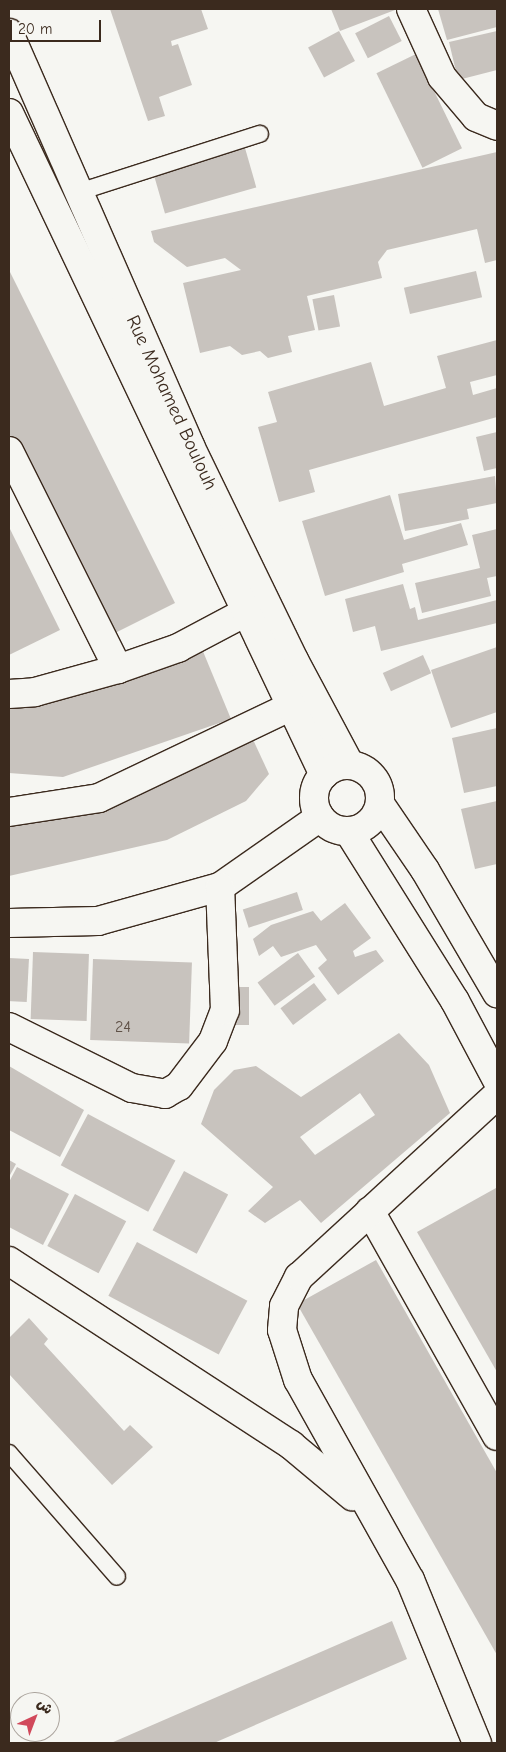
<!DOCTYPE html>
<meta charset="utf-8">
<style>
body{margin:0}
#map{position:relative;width:506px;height:1752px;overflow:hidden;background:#f6f6f2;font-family:"Comic Neue","Playpen Sans Arabic",sans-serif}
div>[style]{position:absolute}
.building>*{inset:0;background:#c8c3be;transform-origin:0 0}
.roads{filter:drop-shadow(1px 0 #3b2a1e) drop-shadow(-1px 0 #3b2a1e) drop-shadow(0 1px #3b2a1e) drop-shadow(0 -1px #3b2a1e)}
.service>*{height:16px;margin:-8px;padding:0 8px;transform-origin:8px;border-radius:8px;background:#f6f6f2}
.minor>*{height:28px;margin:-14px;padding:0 14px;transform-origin:14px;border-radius:14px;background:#f6f6f2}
.primary>*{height:28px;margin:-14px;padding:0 14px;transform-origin:14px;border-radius:14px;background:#f6f6f2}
.primary>.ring{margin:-14px;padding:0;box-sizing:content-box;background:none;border:28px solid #f6f6f2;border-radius:50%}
span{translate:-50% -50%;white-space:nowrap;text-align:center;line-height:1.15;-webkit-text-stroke:4px #f6f6f2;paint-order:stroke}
.number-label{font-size:16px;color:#5e5046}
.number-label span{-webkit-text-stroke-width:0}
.street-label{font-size:19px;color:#3b2a1e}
.frame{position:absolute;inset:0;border:10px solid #3b2a1e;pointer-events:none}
.north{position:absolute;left:10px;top:1692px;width:50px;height:50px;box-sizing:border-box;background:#f6f6f2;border:1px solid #aba49d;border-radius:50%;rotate:43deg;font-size:14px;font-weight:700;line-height:20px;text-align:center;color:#3b2a1e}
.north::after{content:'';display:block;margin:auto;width:18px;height:22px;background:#d1495b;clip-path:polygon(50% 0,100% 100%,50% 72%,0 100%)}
.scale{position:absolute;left:10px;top:20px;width:91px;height:22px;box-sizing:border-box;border:2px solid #3b2a1e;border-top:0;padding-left:6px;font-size:15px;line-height:18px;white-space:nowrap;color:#3b2a1e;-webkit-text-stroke:4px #f6f6f2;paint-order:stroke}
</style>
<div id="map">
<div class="building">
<i style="clip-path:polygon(110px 9px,201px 9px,208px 29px,171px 41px,172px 46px,178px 44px,192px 85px,159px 97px,165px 116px,148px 121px)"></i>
<i style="clip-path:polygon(331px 9px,394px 9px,395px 10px,340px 31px)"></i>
<i style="clip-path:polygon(438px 9px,497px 9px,497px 27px,447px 40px)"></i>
<i style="left:389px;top:16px;width:28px;height:38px;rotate:63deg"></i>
<i style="left:339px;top:31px;width:34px;height:35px;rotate:62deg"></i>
<i style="clip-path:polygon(497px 31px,497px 70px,458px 80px,449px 42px)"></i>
<i style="left:416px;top:54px;width:105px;height:44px;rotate:64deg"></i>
<i style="left:245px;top:148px;width:41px;height:95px;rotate:74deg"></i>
<i style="clip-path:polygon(497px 152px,497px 260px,485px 263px,477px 229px,387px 250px,378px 262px,382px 278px,307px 296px,315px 330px,288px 336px,292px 352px,268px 358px,260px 351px,242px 355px,230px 346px,200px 353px,183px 283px,241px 270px,225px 258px,187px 267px,154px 242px,151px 231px)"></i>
<i style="clip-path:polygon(9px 270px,175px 603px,109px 636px,9px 434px)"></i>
<i style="left:476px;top:271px;width:27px;height:74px;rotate:77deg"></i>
<i style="left:334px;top:295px;width:32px;height:22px;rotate:79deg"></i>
<i style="clip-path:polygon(497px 340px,497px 375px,470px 382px,473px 395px,497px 388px,497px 417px,309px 470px,315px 492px,279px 502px,258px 427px,277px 422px,268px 392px,371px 362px,384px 406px,446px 388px,437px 356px)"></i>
<i style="clip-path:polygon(497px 432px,497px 468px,484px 471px,476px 437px)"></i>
<i style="clip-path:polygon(495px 476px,497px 503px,467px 509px,469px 519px,405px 531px,398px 494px)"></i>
<i style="clip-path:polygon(390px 495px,404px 540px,461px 523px,468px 545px,402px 564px,404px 572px,325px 596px,302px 521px)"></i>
<i style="clip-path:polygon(9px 527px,60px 630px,9px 655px)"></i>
<i style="clip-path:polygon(497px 529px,497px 576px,487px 578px,491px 596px,422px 613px,415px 583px,480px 568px,472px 535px)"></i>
<i style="clip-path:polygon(403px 584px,410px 609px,415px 607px,418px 620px,497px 600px,497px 623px,381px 651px,375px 626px,353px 632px,345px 599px)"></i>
<i style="clip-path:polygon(497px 647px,497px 712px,451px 728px,431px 670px)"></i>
<i style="clip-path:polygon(202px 649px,231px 719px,63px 777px,9px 773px,9px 699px)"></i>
<i style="left:423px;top:655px;width:20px;height:44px;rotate:66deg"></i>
<i style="clip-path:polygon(497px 728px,497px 786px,464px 793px,452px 738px)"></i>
<i style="clip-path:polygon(249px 731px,269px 774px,246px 801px,167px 840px,9px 876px,9px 816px)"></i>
<i style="clip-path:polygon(497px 801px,497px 864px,475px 869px,461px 809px)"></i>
<i style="left:297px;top:892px;width:19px;height:57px;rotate:72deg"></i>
<i style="clip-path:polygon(345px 903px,371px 938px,353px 951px,355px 957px,376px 950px,384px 961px,338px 995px,318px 968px,327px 960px,316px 945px,281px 957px,273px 946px,259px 956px,253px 939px,271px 925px,313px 911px,321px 921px)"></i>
<i style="left:33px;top:952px;width:56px;height:67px;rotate:2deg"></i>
<i style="left:298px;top:953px;width:29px;height:50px;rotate:54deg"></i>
<i style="left:9px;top:958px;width:20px;height:43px;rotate:3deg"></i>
<i style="left:93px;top:959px;width:99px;height:81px;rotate:2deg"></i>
<i style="left:314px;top:983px;width:21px;height:42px;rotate:53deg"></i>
<i style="left:228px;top:987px;width:21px;height:38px"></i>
<i style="clip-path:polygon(evenodd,399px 1033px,429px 1065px,450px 1113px,321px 1223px,300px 1200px,265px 1223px,248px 1211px,273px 1187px,201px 1124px,214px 1090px,234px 1070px,256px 1066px,301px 1097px,399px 1033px,360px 1093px,375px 1115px,315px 1155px,300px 1137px,360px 1093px)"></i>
<i style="clip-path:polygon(9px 1066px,84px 1110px,60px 1157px,9px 1130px)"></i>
<i style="left:88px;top:1114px;width:99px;height:58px;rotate:28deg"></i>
<i style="clip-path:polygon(9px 1160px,16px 1164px,9px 1177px)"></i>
<i style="clip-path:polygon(17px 1167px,69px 1194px,43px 1245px,9px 1227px,9px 1182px)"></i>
<i style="left:184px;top:1171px;width:50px;height:67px;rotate:28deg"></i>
<i style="clip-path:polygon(496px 1188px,497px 1190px,497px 1372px,417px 1232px)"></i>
<i style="left:75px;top:1194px;width:58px;height:59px;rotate:28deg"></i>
<i style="left:137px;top:1242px;width:125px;height:61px;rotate:28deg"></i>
<i style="clip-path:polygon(376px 1260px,497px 1473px,497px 1655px,297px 1304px)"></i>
<i style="clip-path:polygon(29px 1318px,48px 1339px,44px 1344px,124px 1431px,130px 1425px,153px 1447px,112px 1485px,9px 1374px,9px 1338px)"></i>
<i style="clip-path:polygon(392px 1621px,407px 1659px,214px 1743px,111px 1743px)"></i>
</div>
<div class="roads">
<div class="service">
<i style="left:79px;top:192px;width:190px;rotate:-17.8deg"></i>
<i style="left:9px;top:1453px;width:164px;rotate:48.9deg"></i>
</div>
<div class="minor">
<i style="left:411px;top:9px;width:75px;rotate:65.5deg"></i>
<i style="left:442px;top:77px;width:52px;rotate:49.6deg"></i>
<i style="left:476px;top:117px;width:23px;rotate:23deg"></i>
<i style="left:9px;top:451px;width:244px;rotate:63.4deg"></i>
<i style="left:9px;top:694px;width:26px;rotate:-4deg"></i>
<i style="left:35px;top:692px;width:86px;rotate:-15.5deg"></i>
<i style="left:118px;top:669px;width:64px;rotate:-19.3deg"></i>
<i style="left:178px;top:648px;width:75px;rotate:-27.9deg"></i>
<i style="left:9px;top:812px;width:91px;rotate:-8.8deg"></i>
<i style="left:99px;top:798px;width:212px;rotate:-25.5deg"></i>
<i style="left:9px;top:923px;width:89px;rotate:-1.3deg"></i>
<i style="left:98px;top:921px;width:127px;rotate:-15.6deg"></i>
<i style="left:220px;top:887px;width:122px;rotate:-35deg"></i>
<i style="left:9px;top:1027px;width:137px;rotate:26.4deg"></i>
<i style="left:132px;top:1088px;width:34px;rotate:10deg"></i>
<i style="left:165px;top:1094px;width:16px;rotate:-30deg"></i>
<i style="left:179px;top:1086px;width:56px;rotate:-52.9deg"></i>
<i style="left:213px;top:1041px;width:33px;rotate:-69deg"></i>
<i style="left:225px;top:1010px;width:123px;rotate:-92.3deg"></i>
<i style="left:370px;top:1211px;width:258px;rotate:60.6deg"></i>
<i style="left:9px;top:1261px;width:337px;rotate:33.1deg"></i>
<i style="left:291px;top:1445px;width:80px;rotate:39.9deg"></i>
<i style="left:477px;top:1743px;width:176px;rotate:-112.3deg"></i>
<i style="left:410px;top:1580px;width:229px;rotate:-119.2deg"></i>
<i style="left:298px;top:1380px;width:52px;rotate:-107.7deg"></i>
<i style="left:282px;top:1330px;width:24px;rotate:-85deg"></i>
<i style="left:284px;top:1306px;width:33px;rotate:-63deg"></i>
<i style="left:299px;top:1277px;width:269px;rotate:-42.6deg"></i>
</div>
<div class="primary">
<i style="left:9px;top:33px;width:451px;rotate:66.3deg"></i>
<i style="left:190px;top:446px;width:238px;rotate:64.1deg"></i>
<i style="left:294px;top:660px;width:119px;rotate:61.9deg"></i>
<i style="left:9px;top:113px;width:733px;rotate:64.55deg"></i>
<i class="ring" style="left:314px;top:765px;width:38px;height:38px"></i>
<i style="left:380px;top:804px;width:80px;rotate:55.7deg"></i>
<i style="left:425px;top:870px;width:143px;rotate:59.7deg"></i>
<i style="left:349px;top:832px;width:199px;rotate:57.9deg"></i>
<i style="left:455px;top:1001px;width:89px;rotate:62deg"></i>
</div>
</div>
<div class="number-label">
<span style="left:123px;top:1027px">24</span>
</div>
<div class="street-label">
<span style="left:171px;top:403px;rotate:65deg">Rue Mohamed Boulouh</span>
</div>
<div class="frame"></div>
<div class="north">ش</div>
<div class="scale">20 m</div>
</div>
